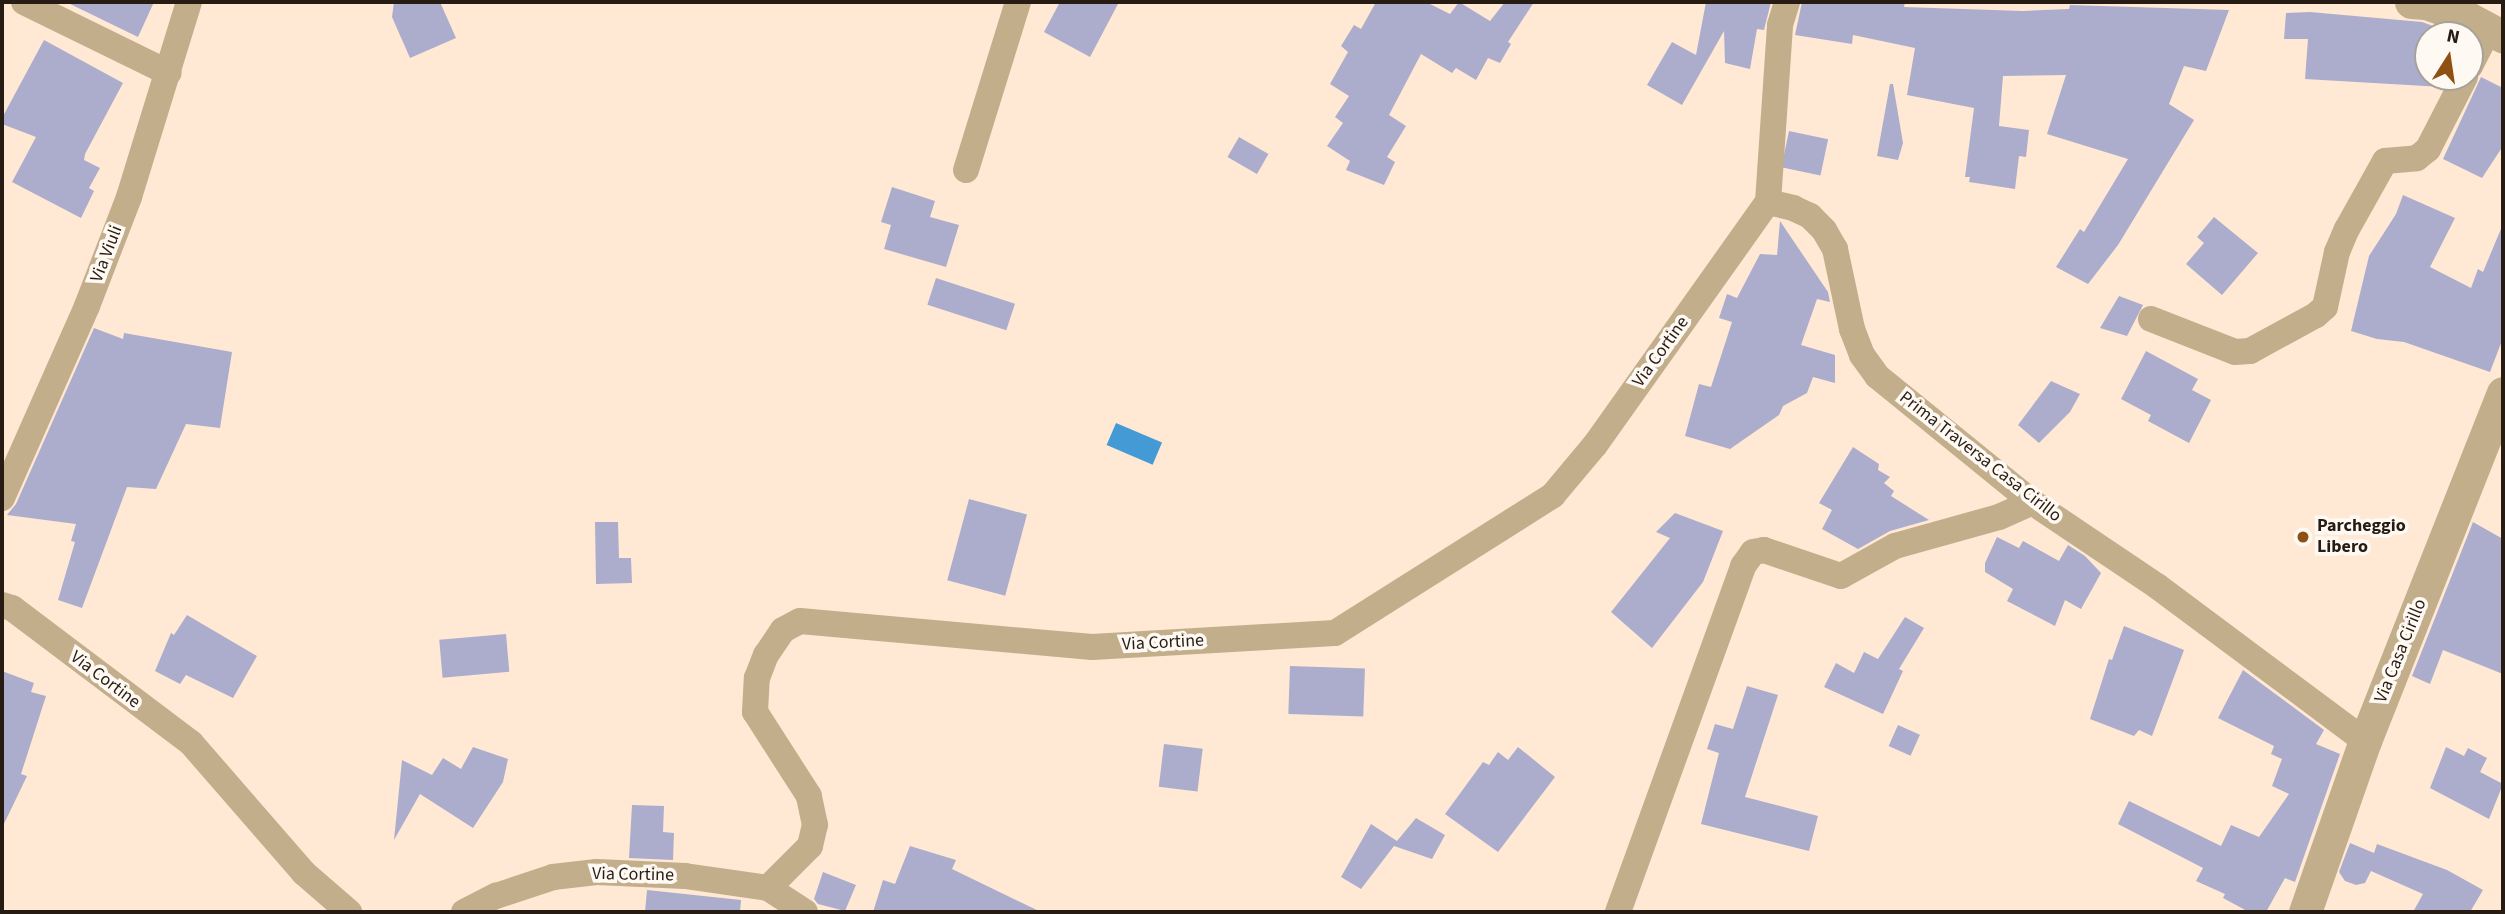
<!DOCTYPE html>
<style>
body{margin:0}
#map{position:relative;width:2505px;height:914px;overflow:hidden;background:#ffe9d5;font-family:"Source Sans 3",sans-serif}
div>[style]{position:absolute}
.water>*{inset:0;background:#449ad4;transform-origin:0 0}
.building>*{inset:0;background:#acadcc;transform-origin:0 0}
.minor>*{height:26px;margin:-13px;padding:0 13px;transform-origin:13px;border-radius:13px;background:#c3ae8b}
.tertiary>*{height:33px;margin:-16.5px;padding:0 16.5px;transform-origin:16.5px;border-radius:16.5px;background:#c3ae8b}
.dots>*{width:19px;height:19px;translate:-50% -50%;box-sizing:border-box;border:4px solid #fff9f4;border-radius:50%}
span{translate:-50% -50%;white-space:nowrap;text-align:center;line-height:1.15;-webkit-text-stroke:7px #fff9f4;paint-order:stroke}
.street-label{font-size:18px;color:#261c13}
.poi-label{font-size:18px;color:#261c13;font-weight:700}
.left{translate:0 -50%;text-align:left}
.frame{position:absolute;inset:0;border:4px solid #261c13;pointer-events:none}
.north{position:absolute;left:2414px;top:21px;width:70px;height:70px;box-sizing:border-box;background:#fff9f4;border:2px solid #a8a19a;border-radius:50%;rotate:12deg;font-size:19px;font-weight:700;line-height:28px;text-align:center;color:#261c13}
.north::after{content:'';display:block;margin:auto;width:24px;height:32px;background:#8e5113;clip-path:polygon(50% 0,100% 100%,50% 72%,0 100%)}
</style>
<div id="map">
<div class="water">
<i style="left:1116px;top:423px;width:50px;height:24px;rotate:23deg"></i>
</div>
<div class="building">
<i style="clip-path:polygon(66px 2px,154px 2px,138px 37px)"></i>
<i style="clip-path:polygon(394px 2px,440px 2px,456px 38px,410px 58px,392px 17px)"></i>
<i style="clip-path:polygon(1060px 2px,1119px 2px,1090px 57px,1044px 32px)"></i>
<i style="clip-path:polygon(1376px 2px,1426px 2px,1450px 14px,1459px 2px,1490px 21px,1505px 2px,1534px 2px,1508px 42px,1511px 44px,1500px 63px,1488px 58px,1476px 80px,1456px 68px,1452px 73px,1421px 54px,1389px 115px,1406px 126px,1387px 157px,1395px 162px,1384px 185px,1346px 170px,1350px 161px,1327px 146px,1343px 123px,1335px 117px,1349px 96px,1330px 84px,1348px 52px,1341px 46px,1354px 25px,1361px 29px)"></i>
<i style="clip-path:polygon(1706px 2px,1771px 2px,1764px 30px,1757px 29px,1750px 69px,1725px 63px,1724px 31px,1682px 105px,1647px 85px,1672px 42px,1696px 55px)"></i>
<i style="clip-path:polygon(1802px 2px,1905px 2px,1904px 7px,2023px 11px,2069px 9px,2070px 5px,2229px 10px,2206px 71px,2184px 66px,2169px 104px,2194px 120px,2118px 245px,2088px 284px,2056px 267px,2080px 229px,2084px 232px,2128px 159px,2047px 134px,2066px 75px,2003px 76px,1999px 126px,2029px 130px,2026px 157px,2019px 156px,2015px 189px,1969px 182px,1970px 177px,1965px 177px,1974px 108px,1907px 95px,1915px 48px,1853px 35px,1852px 44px,1795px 35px)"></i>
<i style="clip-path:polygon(2310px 12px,2422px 22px,2458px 35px,2428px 35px,2428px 77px,2447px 77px,2442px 87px,2305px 79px,2308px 39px,2284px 39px,2286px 13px)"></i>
<i style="clip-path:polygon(44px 40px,123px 83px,85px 154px,84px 160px,100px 168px,89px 188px,94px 191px,81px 218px,12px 182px,36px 137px,2px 124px,2px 118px)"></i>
<i style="clip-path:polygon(2481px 77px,2503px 88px,2503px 146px,2482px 178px,2443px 159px)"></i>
<i style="clip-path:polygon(1890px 84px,1893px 84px,1903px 143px,1898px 160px,1877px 156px)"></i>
<i style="left:1789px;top:131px;width:40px;height:37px;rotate:12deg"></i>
<i style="left:1239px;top:137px;width:34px;height:23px;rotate:30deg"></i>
<i style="clip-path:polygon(892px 187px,935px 201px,930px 217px,959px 225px,946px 267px,884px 249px,891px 225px,881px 222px)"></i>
<i style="clip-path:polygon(2403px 195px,2455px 218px,2430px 267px,2471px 288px,2478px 269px,2483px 272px,2503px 224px,2503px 338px,2490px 372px,2404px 342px,2377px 339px,2351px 331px,2369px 256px,2396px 214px)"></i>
<i style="clip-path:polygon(2214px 217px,2258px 253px,2222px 295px,2186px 264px,2204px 243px,2197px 237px)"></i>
<i style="clip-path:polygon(1780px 221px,1828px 292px,1830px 302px,1817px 299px,1801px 345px,1835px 355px,1835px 383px,1813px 377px,1807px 393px,1783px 406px,1779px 415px,1730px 449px,1685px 436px,1699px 384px,1711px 387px,1732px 322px,1719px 318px,1727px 294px,1737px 298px,1760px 254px,1777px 255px)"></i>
<i style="left:936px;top:278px;width:83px;height:28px;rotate:18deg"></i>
<i style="clip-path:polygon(2119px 296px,2143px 305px,2127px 336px,2100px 328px)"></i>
<i style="clip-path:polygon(94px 328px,123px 339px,124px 333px,232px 352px,220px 428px,186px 424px,156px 489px,127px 487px,82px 608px,58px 600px,75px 542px,71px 541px,76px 524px,7px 515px,16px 504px)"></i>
<i style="clip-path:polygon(2146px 351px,2198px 379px,2192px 390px,2211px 400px,2189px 443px,2148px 421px,2151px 415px,2121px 399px)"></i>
<i style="clip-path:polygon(2051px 381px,2080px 394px,2070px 412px,2039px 443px,2018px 425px)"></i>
<i style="clip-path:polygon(1853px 447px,1879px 464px,1878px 470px,1890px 477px,1884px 483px,1894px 491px,1891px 496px,1929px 520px,1890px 531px,1858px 549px,1822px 529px,1832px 510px,1819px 503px)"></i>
<i style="left:969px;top:499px;width:60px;height:84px;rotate:15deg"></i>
<i style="clip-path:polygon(1675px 513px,1723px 531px,1703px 582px,1652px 648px,1611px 612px,1670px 538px,1656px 532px)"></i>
<i style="clip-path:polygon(595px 522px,618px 522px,619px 558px,631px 558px,632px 583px,596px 584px)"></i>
<i style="clip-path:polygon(2473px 522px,2503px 539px,2503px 674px,2443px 650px,2430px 684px,2412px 676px)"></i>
<i style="clip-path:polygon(1997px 537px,2019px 548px,2023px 541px,2059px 561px,2068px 545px,2085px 556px,2101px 573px,2081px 609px,2065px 600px,2055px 626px,2007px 601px,2013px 589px,1985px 572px,1985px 563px)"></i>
<i style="clip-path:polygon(187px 615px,257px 656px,233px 698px,186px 675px,180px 684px,155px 671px,171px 633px,174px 635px)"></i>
<i style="clip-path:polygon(1905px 617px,1924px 628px,1899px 669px,1903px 671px,1883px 714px,1824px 687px,1836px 663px,1854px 673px,1864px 652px,1878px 659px)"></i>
<i style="clip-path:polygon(2124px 626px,2184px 650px,2152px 736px,2139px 730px,2134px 736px,2090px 719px,2109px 659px,2112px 660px)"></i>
<i style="left:506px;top:634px;width:38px;height:67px;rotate:85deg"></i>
<i style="left:1290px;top:666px;width:75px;height:48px;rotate:2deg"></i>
<i style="clip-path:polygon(2243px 670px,2324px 730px,2316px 744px,2340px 754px,2295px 882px,2285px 878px,2266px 912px,2249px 912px,2223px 898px,2225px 894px,2196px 881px,2203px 868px,2118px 824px,2129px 801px,2221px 846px,2231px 825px,2259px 837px,2289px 794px,2272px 786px,2282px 759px,2271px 754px,2274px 746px,2218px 718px)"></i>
<i style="clip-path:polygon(2px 671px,34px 683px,31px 692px,46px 696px,21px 774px,27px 776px,2px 828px)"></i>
<i style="clip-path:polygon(1747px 686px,1778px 695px,1745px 797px,1818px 816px,1809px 851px,1701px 824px,1719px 753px,1707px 749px,1715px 724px,1733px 729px)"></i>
<i style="left:1898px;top:725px;width:24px;height:23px;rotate:24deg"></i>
<i style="left:1164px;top:744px;width:39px;height:43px;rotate:7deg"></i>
<i style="clip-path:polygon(473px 747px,508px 759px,503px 782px,473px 828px,420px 794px,394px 840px,402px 760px,432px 775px,443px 758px,461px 769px)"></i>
<i style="clip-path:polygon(1518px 747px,1555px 777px,1498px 852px,1445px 814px,1483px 762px,1489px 765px,1498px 752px,1508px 760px)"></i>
<i style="clip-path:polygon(2446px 747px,2464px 756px,2468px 748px,2487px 758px,2480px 772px,2503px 784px,2489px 819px,2430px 788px)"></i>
<i style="clip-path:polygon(632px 805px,664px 806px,663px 832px,674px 833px,673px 860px,629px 858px)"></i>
<i style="clip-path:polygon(1416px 818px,1445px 835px,1432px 859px,1394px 846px,1361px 889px,1341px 877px,1371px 824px,1397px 841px)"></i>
<i style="clip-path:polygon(2350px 843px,2374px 853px,2377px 844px,2447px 870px,2483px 890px,2470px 912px,2413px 912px,2423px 894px,2371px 871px,2365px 883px,2356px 885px,2345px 881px,2339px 872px)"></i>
<i style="clip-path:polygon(910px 846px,956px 860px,952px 869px,1041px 912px,873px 912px,883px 880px,895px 884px)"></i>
<i style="clip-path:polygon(823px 872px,856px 885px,845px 911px,818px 904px,814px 899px)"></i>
<i style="clip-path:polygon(647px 890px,741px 900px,740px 912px,645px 912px)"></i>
</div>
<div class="minor">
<i style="left:24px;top:2px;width:161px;rotate:26.1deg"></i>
<i style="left:2470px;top:66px;width:39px;rotate:-63deg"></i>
<i style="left:966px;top:170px;width:176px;rotate:-72.8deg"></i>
<i style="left:1768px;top:202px;width:26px;rotate:13deg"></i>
<i style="left:1793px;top:208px;width:19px;rotate:25deg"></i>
<i style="left:1810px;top:216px;width:20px;rotate:45deg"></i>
<i style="left:1824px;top:230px;width:22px;rotate:60deg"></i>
<i style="left:1835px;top:249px;width:82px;rotate:78deg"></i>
<i style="left:1852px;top:329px;width:28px;rotate:69deg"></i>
<i style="left:1862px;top:355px;width:26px;rotate:54deg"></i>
<i style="left:1877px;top:376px;width:200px;rotate:39.1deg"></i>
<i style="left:2032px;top:502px;width:151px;rotate:33.9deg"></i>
<i style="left:2157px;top:586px;width:259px;rotate:36.7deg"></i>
<i style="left:2151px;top:319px;width:90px;rotate:21.4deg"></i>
<i style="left:2235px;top:352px;width:15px;rotate:-4deg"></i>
<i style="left:2250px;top:351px;width:75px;rotate:-28.6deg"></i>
<i style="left:2316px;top:315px;width:12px;rotate:-42deg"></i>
<i style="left:2325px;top:307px;width:56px;rotate:-77.7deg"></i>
<i style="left:2337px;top:252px;width:25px;rotate:-67deg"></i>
<i style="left:2347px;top:229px;width:78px;rotate:-60.8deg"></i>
<i style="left:2385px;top:161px;width:32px;rotate:-5deg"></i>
<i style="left:2417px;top:158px;width:14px;rotate:-39deg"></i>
<i style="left:2428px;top:149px;width:81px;rotate:-62.8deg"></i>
<i style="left:2px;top:498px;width:210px;rotate:-66.1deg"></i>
<i style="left:87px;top:306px;width:117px;rotate:-68.9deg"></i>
<i style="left:129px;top:197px;width:204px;rotate:-72.9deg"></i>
<i style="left:2px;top:605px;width:10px;rotate:17deg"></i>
<i style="left:12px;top:608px;width:224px;rotate:37deg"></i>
<i style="left:191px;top:743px;width:172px;rotate:49deg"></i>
<i style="left:304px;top:873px;width:60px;rotate:40.9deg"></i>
<i style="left:768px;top:888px;width:44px;rotate:33deg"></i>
<i style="left:464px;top:912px;width:36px;rotate:-27deg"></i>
<i style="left:496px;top:896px;width:60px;rotate:-18.4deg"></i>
<i style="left:553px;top:877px;width:44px;rotate:-6.5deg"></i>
<i style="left:597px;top:872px;width:88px;rotate:2.6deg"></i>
<i style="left:685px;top:876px;width:84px;rotate:8.2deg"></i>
<i style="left:768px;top:888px;width:59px;rotate:-45deg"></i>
<i style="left:810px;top:846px;width:22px;rotate:-77deg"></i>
<i style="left:815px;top:825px;width:30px;rotate:-102deg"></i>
<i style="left:809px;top:796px;width:100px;rotate:-122.7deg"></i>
<i style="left:755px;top:712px;width:34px;rotate:-87deg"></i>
<i style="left:757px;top:678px;width:25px;rotate:-69deg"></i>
<i style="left:766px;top:655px;width:30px;rotate:-56deg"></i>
<i style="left:783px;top:630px;width:19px;rotate:-28deg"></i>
<i style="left:800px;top:621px;width:293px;rotate:5.1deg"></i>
<i style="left:1092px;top:647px;width:243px;rotate:-3.3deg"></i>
<i style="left:1335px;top:633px;width:258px;rotate:-32.3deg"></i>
<i style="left:1553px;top:495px;width:65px;rotate:-50deg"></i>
<i style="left:1595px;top:445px;width:298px;rotate:-54.6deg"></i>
<i style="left:1768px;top:202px;width:177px;rotate:-86.1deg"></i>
<i style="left:1780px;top:25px;width:24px;rotate:-73deg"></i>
<i style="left:1618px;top:912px;width:368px;rotate:-70.1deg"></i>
<i style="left:1743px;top:566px;width:17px;rotate:-54deg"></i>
<i style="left:1753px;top:552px;width:11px;rotate:-10deg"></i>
<i style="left:1764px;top:550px;width:81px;rotate:18.7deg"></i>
<i style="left:1841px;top:576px;width:62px;rotate:-29.1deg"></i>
<i style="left:1895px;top:546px;width:108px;rotate:-15.6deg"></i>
<i style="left:1999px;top:517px;width:36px;rotate:-24deg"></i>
</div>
<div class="tertiary">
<i style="left:2411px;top:2px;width:15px;rotate:4deg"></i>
<i style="left:2426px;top:3px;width:45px;rotate:19.7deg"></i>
<i style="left:2468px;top:18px;width:40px;rotate:28deg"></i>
<i style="left:2305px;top:912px;width:181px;rotate:-70.7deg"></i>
<i style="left:2365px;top:741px;width:374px;rotate:-68.4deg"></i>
</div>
<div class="dots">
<i style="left:2303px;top:537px;background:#8e5113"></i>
</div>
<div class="street-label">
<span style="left:107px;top:254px;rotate:-69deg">Via Viuli</span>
<span style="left:1661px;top:352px;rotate:-54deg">Via Cortine</span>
<span style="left:1980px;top:457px;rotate:38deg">Prima Traversa Casa Cirillo</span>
<span style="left:1163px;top:643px;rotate:-3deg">Via Cortine</span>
<span style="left:2401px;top:651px;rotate:-68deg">Via Casa Cirillo</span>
<span style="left:105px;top:680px;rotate:37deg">Via Cortine</span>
<span style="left:633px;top:875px;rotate:1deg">Via Cortine</span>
</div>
<div class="poi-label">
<span class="left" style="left:2317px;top:537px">Parcheggio<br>Libero</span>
</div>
<div class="frame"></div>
<div class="north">N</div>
</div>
